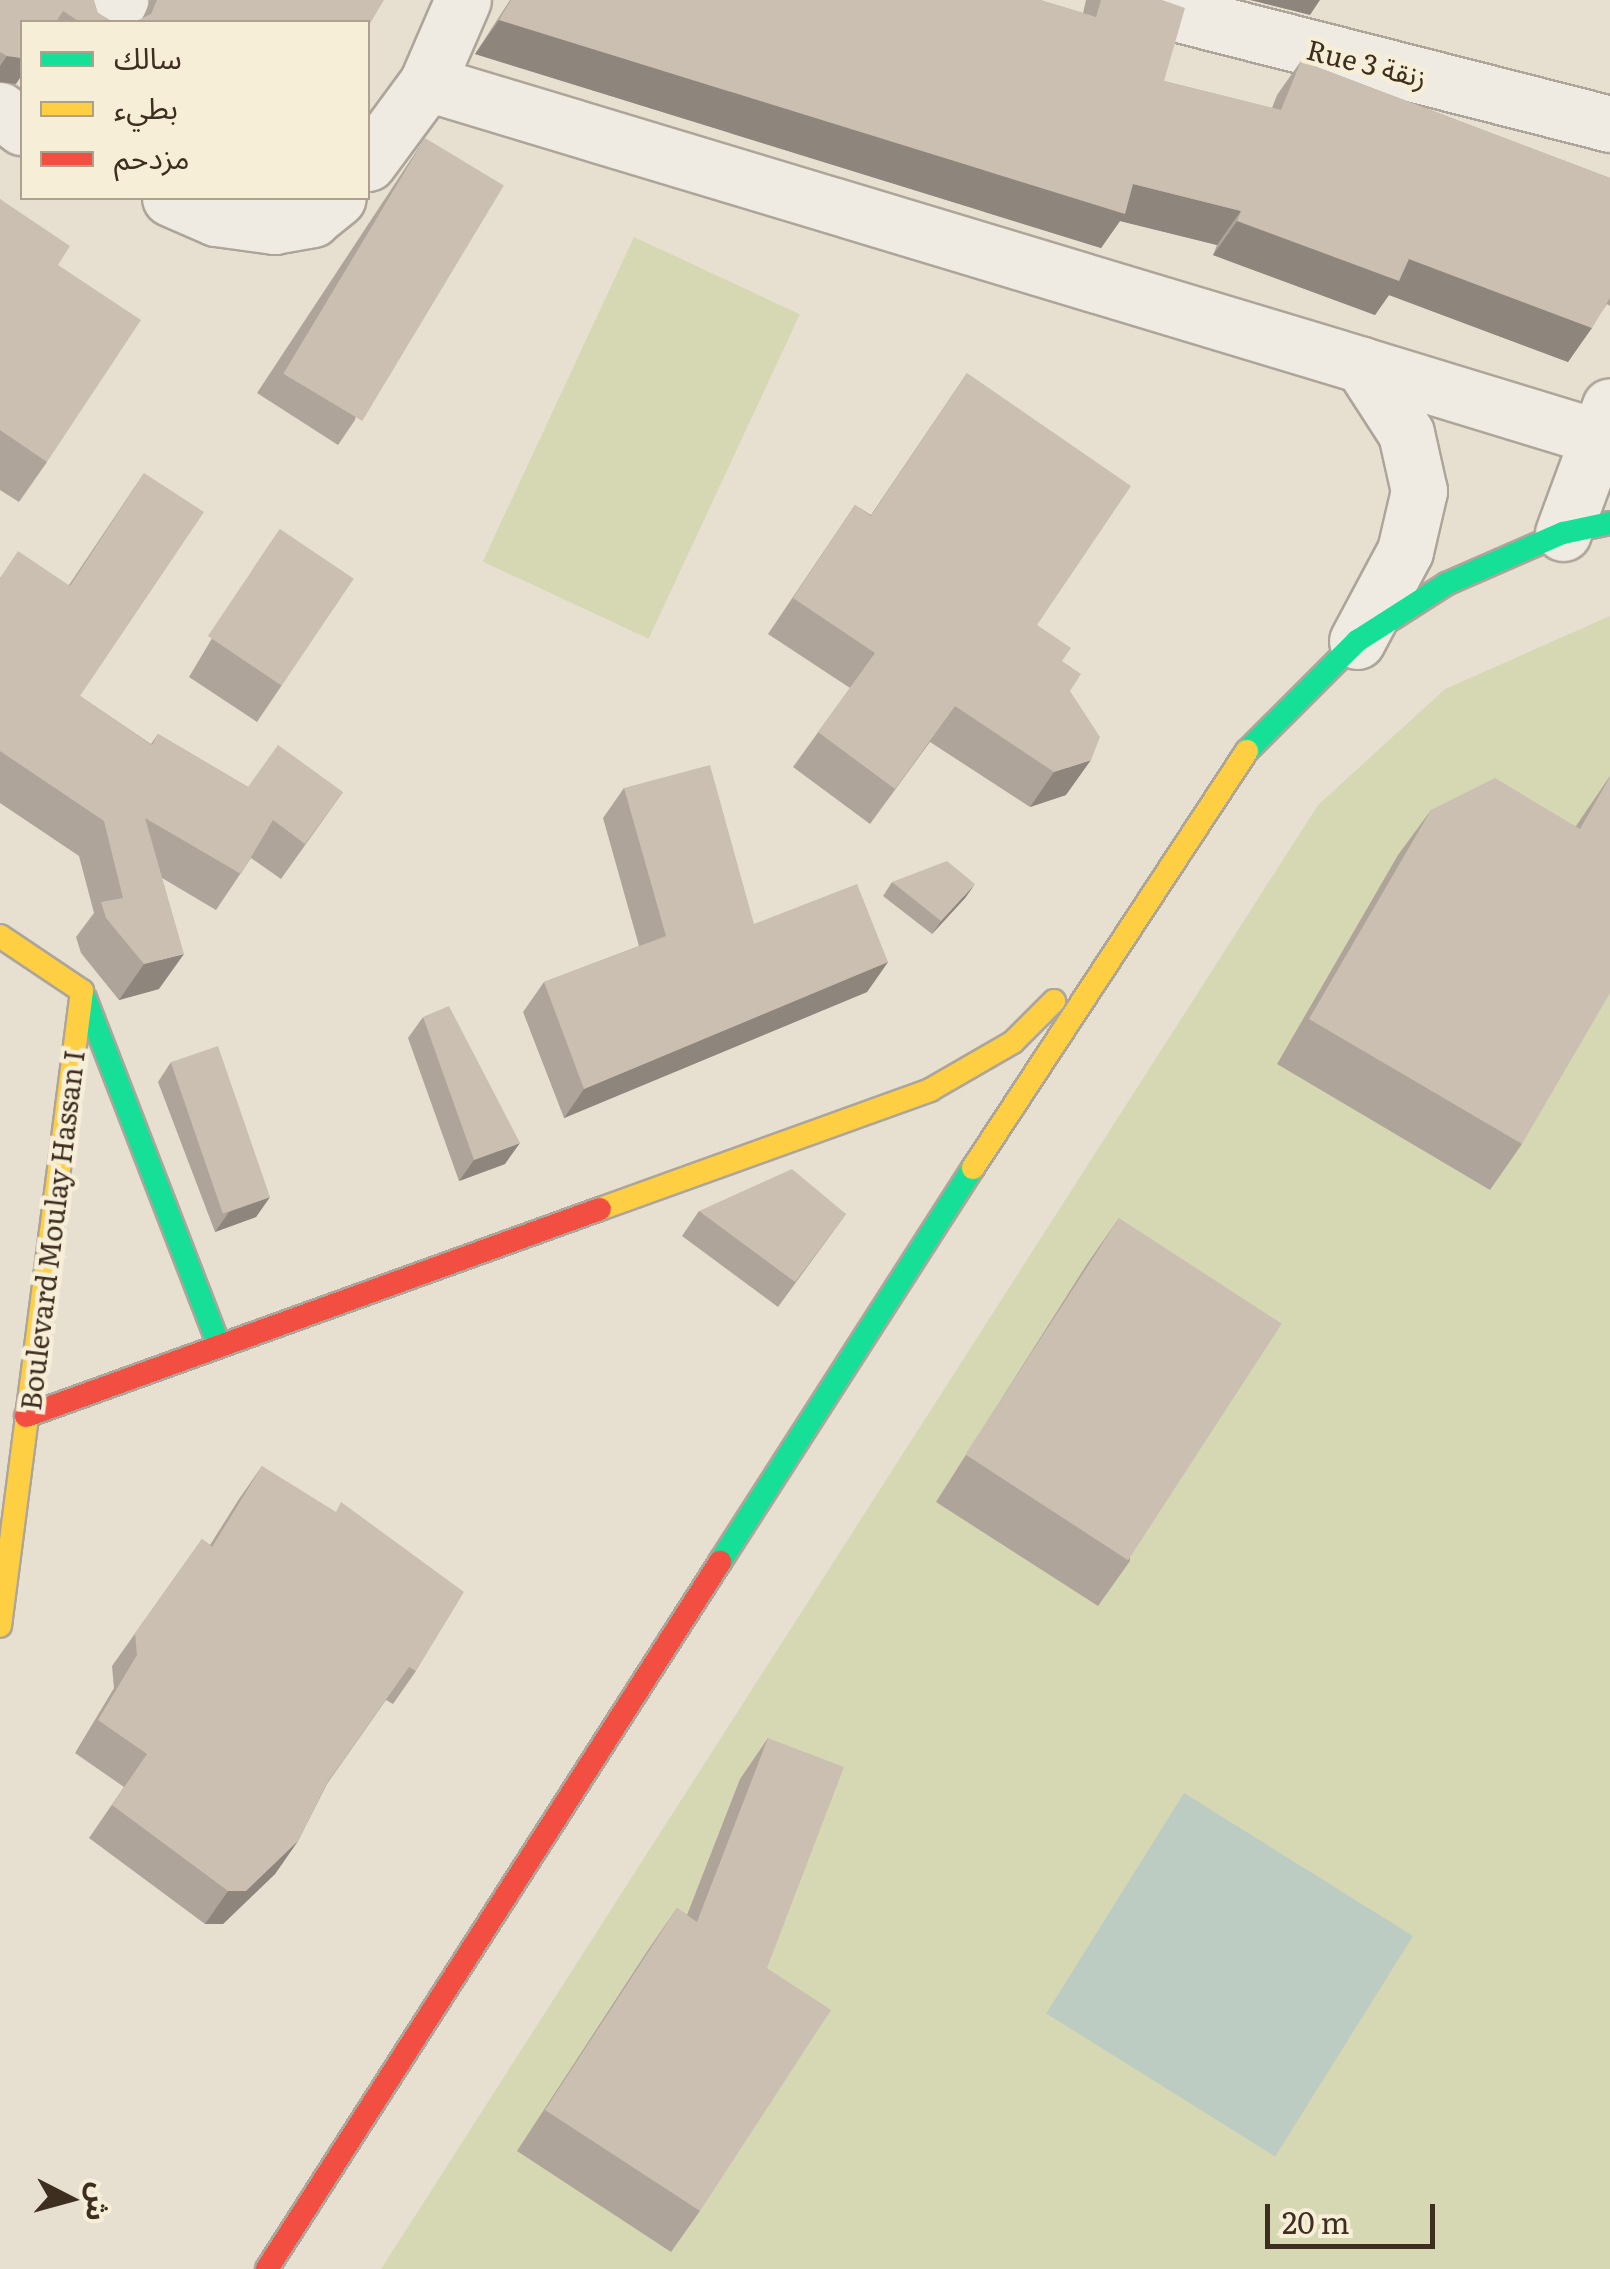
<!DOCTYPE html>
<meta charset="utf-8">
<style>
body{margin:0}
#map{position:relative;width:1610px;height:2269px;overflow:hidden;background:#e7e0d1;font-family:Literata,"Noto Sans Arabic",serif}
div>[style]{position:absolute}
.green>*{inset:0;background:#d6d7b3;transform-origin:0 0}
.water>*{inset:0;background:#bcccc2;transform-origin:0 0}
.roads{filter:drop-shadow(2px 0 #ada599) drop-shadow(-2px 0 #ada599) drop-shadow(0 2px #ada599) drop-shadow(0 -2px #ada599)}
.street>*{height:55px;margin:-27.5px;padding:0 27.5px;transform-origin:27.5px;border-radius:27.5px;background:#efebe3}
.fast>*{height:22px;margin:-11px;padding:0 11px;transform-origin:11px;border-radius:11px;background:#16e098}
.slow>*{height:22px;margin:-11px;padding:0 11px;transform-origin:11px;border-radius:11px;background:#ffcf43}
.jam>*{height:22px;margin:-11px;padding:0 11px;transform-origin:11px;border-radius:11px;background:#f24e42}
.wall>*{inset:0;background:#afa499}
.shaded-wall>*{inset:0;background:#8e867d}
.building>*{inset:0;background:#cbbfb2;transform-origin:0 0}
span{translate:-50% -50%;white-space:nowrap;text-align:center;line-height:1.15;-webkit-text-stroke:9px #f7eed8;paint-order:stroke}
.street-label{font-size:28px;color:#3d2e20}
.legend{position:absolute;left:20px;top:20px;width:350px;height:180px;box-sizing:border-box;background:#f7eed8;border:2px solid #ada18e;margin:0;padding:12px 18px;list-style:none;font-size:30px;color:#3d2e20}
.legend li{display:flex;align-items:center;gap:20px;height:50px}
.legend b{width:50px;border:2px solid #ada18e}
.north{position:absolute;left:20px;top:2149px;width:100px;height:100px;-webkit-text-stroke:8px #f7eed8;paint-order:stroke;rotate:96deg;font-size:28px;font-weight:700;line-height:40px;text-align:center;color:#3d2e20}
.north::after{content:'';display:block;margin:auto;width:35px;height:45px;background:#3d2e20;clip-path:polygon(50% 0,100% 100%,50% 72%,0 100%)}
.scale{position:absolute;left:1265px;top:2204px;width:170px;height:45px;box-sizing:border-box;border:5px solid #3d2e20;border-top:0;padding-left:12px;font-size:30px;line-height:35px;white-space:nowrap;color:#3d2e20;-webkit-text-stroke:8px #f7eed8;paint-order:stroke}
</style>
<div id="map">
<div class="green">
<i style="left:634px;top:237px;width:183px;height:358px;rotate:25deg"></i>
<i style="clip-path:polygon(1610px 616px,1610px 2269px,381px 2269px,1318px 805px,1445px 689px)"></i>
</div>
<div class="water">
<i style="left:1184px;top:1793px;width:270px;height:260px;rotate:32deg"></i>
</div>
<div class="roads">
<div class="street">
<i style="left:1124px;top:0;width:502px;rotate:14.31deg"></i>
<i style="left:107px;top:22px;width:26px;rotate:-59deg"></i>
<i style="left:427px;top:83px;width:977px;rotate:16.78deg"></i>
<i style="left:0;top:110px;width:28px;rotate:38deg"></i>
<i style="left:368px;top:163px;width:99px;rotate:-53.6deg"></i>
<i style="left:427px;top:83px;width:90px;rotate:-66.6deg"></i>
<i style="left:170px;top:198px;width:50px;rotate:23.5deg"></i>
<i style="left:216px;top:218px;width:59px;rotate:7.9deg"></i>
<i style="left:274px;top:226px;width:39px;rotate:-10deg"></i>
<i style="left:312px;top:219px;width:33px;rotate:-39deg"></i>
<i style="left:1563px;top:533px;width:135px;rotate:-69.7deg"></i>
<i style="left:1357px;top:641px;width:102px;rotate:-61.9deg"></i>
<i style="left:1405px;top:551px;width:62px;rotate:-76.9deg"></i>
<i style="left:1419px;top:491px;width:59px;rotate:-102.6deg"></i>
<i style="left:1406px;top:433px;width:81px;rotate:-122.9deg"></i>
<i style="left:1362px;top:365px;width:259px;rotate:17deg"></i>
</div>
<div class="fast">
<i style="left:1247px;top:751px;width:156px;rotate:-45deg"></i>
<i style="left:1357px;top:641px;width:106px;rotate:-32.6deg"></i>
<i style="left:1446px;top:584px;width:128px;rotate:-23.6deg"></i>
<i style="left:1563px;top:533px;width:48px;rotate:-12deg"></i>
<i style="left:85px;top:998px;width:372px;rotate:68.9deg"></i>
<i style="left:720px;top:1562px;width:468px;rotate:-57.3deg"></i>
</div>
<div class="slow">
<i style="left:0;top:936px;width:99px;rotate:33.9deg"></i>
<i style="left:82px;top:991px;width:640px;rotate:97.36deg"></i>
<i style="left:973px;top:1168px;width:499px;rotate:-56.7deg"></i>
<i style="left:600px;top:1209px;width:351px;rotate:-19.8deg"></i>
<i style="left:930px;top:1090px;width:96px;rotate:-30deg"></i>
<i style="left:1013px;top:1042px;width:58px;rotate:-45deg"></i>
</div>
<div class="jam">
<i style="left:26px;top:1416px;width:610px;rotate:-19.83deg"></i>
<i style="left:267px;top:2269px;width:840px;rotate:-57.35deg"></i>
</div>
</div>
<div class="wall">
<i style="clip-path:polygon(0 0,98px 13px,113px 22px,22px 22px,16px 84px,0 82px)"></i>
<i style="clip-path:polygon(151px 0,384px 0,143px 18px)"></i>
<i style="clip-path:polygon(510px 0,1040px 0,1083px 13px,1086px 0,1162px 0,1164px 81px,1272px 108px,1277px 95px,1301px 61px,1610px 178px,1610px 306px,1607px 304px,1568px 362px,1389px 295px,1375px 315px,1213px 255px,1217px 245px,1120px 221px,1101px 248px,475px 54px)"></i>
<i style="clip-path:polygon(425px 138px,355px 420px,338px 445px,257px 393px)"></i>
<i style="clip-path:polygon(0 199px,58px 265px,47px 462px,19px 502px,0 490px)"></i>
<i style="clip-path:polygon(967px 373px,1037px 625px,1062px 661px,1070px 691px,1066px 795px,1030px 807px,930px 742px,870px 824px,793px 767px,850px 688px,768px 634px,855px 505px,871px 515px)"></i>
<i style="clip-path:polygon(144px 473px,80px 696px,151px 744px,158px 734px,248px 787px,343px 792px,281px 879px,251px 858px,216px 910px,162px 878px,159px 989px,119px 1000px,81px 953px,76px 937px,94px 913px,79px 856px,0 803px,0 577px,69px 585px)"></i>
<i style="clip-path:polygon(280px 529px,282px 685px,257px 722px,189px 677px,255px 566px)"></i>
<i style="clip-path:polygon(1610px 776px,1522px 1144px,1490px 1190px,1277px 1064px,1398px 855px,1431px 810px,1576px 826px)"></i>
<i style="clip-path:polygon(624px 788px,754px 924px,888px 962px,867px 992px,564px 1118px,523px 1012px,544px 982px,639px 946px,603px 818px)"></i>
<i style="clip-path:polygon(892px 882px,966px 897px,932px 934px,883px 896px)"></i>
<i style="clip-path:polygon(423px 1017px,505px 1164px,459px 1181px,408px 1038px)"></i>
<i style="clip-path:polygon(171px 1062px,270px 1197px,256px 1217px,215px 1232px,158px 1082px)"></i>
<i style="clip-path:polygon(699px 1211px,846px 1214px,778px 1307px,682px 1236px)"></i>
<i style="clip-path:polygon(1119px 1218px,1130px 1561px,1098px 1606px,936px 1502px,1087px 1264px)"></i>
<i style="clip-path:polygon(262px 1466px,416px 1671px,393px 1704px,386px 1700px,327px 1784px,298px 1841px,275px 1874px,223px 1924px,205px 1924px,89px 1838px,124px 1787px,75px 1753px,114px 1688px,112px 1666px,202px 1539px,210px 1545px,239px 1499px)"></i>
<i style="clip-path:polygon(768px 1738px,767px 1968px,700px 2211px,671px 2252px,517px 2151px,648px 1950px,677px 1908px,687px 1915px,740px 1779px)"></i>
</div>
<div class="shaded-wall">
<i style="clip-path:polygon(1250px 0,1320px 0,1310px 15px)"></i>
<i style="clip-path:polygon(499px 20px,1133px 184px,1241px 211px,1217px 245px,1120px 221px,1101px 248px,475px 54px)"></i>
<i style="clip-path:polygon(7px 56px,22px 58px,22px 75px,16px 84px,0 82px,0 66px)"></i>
<i style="clip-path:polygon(1237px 221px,1409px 259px,1592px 328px,1568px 362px,1389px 295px,1375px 315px,1213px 255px)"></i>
<i style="clip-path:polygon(1091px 760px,1066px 795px,1030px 807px,1054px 772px)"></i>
<i style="clip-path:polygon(975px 884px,966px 897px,932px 934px,941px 921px)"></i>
<i style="clip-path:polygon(184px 954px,159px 989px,119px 1000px,144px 964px)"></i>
<i style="clip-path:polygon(888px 962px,867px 992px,564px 1118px,584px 1089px)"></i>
<i style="clip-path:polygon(520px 1143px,505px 1164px,459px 1181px,474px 1160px)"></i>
<i style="clip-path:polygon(270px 1197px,256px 1217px,215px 1232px,229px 1212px)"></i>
<i style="clip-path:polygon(298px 1841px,275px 1874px,223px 1924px,205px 1924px,228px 1891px)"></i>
</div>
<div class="building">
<i style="clip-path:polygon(0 0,94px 0,98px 13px,113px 22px,80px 22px,63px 11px,56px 22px,22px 22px,22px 58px,7px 56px,0 52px)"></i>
<i style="clip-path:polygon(157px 0,384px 0,368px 27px,368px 22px,134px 22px,151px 14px)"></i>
<i style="clip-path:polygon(511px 0,1040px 0,1096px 17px,1101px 0,1162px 0,1185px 8px,1164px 81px,1281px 110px,1301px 61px,1610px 178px,1610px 298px,1592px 328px,1409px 259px,1399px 281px,1237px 221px,1241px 211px,1133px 184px,1125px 214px,499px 20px)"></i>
<i style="left:425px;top:138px;width:92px;height:275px;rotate:31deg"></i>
<i style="clip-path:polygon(0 199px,70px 246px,58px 265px,141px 320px,47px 462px,0 430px)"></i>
<i style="clip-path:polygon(967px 373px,1131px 486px,1037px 625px,1071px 648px,1062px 661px,1081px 674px,1070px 691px,1100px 737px,1091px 760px,1054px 772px,955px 706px,895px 789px,818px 732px,875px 653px,793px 598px,855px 505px,871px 516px)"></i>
<i style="clip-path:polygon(144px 473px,204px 512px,80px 696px,152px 745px,158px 734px,248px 787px,278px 745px,343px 792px,305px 844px,273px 820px,241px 874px,145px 818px,184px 954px,144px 964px,106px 918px,101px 902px,123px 898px,104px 821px,0 751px,0 578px,18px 551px,70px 586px)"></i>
<i style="left:280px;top:529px;width:89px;height:129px;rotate:34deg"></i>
<i style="clip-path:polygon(710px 765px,754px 924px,857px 884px,888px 962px,584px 1089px,544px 982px,666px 936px,624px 788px)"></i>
<i style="clip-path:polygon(1610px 777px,1610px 993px,1522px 1144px,1309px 1019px,1431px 810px,1495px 778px,1580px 829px)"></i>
<i style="clip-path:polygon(947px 861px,975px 884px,941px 921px,892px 882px)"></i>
<i style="clip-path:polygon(449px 1006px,520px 1143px,474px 1160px,423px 1017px)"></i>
<i style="left:218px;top:1046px;width:160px;height:50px;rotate:71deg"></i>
<i style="clip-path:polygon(792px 1169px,846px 1214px,795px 1282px,699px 1211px)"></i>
<i style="left:1119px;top:1218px;width:194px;height:282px;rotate:33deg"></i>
<i style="clip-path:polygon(262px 1466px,336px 1512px,341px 1502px,464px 1592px,416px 1671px,409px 1667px,327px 1783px,298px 1841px,246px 1891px,228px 1891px,112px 1805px,147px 1754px,98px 1720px,137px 1655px,135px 1633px,202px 1539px,212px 1547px)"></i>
<i style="clip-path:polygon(768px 1738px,844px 1767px,767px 1968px,831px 2010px,700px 2211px,545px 2110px,677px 1908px,697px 1922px)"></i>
</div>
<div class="street-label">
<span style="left:1367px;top:62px;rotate:14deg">Rue 3 زنقة</span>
<span style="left:51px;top:1230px;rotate:-83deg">Boulevard Moulay Hassan I</span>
</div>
<ul class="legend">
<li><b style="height:12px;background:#16e098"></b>سالك</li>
<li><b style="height:12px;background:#ffcf43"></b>بطيء</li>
<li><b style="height:12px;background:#f24e42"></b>مزدحم</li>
</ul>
<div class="north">ش</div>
<div class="scale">20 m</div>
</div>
